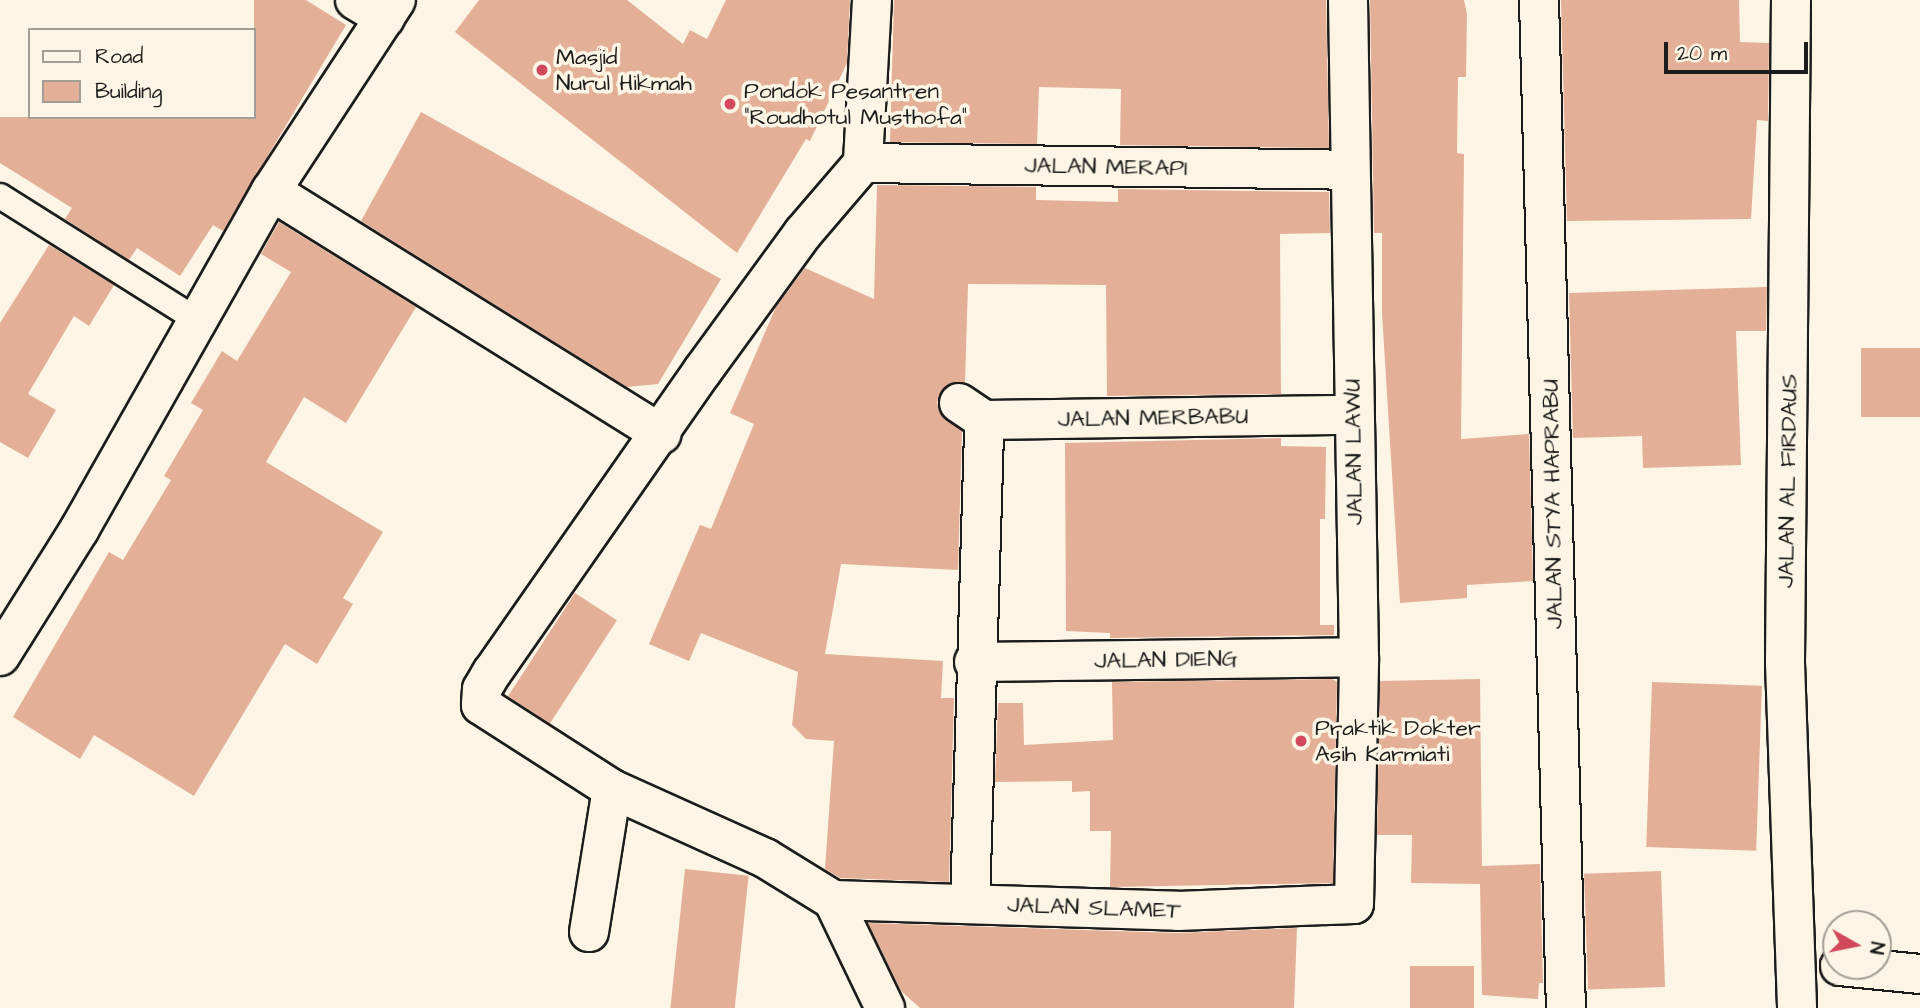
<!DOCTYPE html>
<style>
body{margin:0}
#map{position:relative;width:1920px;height:1008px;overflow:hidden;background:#fcf5e5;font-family:"Architects Daughter",sans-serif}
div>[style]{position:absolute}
.building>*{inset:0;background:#e3af97;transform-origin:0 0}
.roads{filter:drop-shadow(2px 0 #1c1c1c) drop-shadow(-2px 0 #1c1c1c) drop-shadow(0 2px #1c1c1c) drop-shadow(0 -2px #1c1c1c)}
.lane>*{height:24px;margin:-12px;padding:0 12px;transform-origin:12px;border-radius:12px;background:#fcf5e5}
.street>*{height:38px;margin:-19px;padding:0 19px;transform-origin:19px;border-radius:19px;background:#fcf5e5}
.dots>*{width:19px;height:19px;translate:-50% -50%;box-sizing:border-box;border:4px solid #fcf5e5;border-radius:50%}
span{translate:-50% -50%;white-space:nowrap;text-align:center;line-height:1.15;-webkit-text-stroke:7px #fcf5e5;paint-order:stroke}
.poi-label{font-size:23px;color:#1c1c1c}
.left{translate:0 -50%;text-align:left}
.street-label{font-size:23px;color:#1c1c1c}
.legend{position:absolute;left:28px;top:28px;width:228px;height:91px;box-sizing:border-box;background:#fcf5e5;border:2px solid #a29e95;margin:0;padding:9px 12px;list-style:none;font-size:21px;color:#1c1c1c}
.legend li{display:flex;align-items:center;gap:14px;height:35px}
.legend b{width:35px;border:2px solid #a29e95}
.north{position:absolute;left:1822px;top:910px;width:70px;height:70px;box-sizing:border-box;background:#fcf5e5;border:2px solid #a29e95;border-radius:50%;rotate:99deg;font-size:19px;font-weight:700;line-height:28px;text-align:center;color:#1c1c1c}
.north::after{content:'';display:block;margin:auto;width:24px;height:32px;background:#d1495b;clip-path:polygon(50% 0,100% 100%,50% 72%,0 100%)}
.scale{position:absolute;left:1664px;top:42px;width:144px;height:32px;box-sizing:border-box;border:4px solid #1c1c1c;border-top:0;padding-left:9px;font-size:21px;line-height:24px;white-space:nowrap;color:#1c1c1c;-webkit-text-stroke:5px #fcf5e5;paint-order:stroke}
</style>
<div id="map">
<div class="building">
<i style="clip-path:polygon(254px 0,306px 0,346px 25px,223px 231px,213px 225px,180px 276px,137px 248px,129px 260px,65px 219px,72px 208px,0 163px,0 117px,254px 117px)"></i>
<i style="clip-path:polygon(479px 0,627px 0,683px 44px,690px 30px,707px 39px,726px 0,850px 0,847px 63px,810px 141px,806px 139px,737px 253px,455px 32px)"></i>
<i style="clip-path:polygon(894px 0,1326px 0,1329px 148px,1120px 145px,1121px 89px,1039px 87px,1037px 144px,890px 142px)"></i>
<i style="clip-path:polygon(1370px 0,1464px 0,1467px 14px,1466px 77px,1458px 77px,1457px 153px,1464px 154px,1461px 439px,1529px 434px,1533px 581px,1467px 585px,1467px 598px,1400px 603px,1382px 313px,1382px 233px,1374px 233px)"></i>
<i style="clip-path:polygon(1561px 0,1739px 0,1740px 42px,1769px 43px,1768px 121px,1757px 120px,1751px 219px,1567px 221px)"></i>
<i style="clip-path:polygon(421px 112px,721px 279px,658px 384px,627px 387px,361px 221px)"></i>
<i style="clip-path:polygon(877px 185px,1036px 187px,1036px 200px,1118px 202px,1118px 189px,1329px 192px,1330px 233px,1280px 234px,1281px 394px,1107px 396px,1106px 285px,968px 284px,965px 383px,949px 384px,937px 402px,940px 413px,962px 431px,958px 570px,841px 564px,825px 654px,943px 661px,941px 698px,954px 698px,949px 882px,840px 878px,825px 869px,834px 741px,806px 739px,792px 725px,798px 672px,701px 633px,689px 661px,649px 644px,700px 525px,711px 529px,754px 424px,730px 413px,776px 307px,805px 268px,874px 299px)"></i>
<i style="clip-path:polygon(279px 222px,416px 307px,346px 423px,304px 397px,266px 462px,383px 532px,343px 598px,353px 604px,317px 664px,285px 644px,194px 796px,94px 735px,80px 759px,13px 717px,109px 552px,123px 560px,171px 480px,164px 476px,203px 410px,191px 403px,222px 351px,237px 361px,291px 272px,261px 254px)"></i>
<i style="clip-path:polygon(49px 245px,114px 285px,89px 326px,74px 316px,28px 394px,56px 410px,28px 458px,0 442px,0 323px)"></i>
<i style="clip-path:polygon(1767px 287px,1766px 331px,1736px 331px,1741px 465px,1643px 468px,1642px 436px,1573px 438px,1569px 293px)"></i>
<i style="left:1920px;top:348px;width:69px;height:59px;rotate:90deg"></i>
<i style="clip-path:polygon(1281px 438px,1281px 446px,1326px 447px,1325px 519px,1320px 519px,1320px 625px,1334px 625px,1334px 635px,1110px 638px,1110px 633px,1066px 631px,1065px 443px)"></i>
<i style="left:575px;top:593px;width:50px;height:123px;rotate:33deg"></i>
<i style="clip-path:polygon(1332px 679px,1337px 682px,1333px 883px,1110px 887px,1111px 831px,1090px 831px,1090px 791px,1072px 792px,1072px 781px,995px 782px,998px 703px,1023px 703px,1024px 745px,1113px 740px,1112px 682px)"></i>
<i style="clip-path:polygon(1480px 679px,1482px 866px,1540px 864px,1543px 983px,1539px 983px,1538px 999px,1482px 995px,1480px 884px,1411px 883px,1412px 835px,1377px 835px,1380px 681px)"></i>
<i style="left:1652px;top:682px;width:110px;height:165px;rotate:2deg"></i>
<i style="left:685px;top:869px;width:64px;height:140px;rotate:6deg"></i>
<i style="left:1661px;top:871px;width:116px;height:77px;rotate:88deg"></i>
<i style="clip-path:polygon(868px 923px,1177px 933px,1297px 928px,1294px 1008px,920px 1008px,901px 991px)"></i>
<i style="left:1474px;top:966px;width:42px;height:64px;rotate:90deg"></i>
</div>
<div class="roads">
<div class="lane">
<i style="left:0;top:196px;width:236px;rotate:32.2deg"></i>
</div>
<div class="street">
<i style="left:355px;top:0;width:35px;rotate:31deg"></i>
<i style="left:872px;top:0;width:163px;rotate:93.2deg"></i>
<i style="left:863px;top:163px;width:92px;rotate:130.6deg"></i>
<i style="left:803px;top:233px;width:170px;rotate:126.1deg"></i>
<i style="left:703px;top:370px;width:368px;rotate:124.9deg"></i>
<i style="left:492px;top:672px;width:20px;rotate:120deg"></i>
<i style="left:482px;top:689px;width:16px;rotate:94deg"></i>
<i style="left:481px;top:705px;width:156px;rotate:32.7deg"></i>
<i style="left:612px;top:789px;width:168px;rotate:24.3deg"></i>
<i style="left:765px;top:858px;width:80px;rotate:31.7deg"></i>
<i style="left:833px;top:900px;width:120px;rotate:64.3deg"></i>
<i style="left:1539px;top:0;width:1008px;rotate:88.47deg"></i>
<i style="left:1791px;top:0;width:663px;rotate:90.52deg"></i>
<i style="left:1785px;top:663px;width:345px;rotate:88deg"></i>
<i style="left:863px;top:163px;width:487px;rotate:0.8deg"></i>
<i style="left:271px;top:191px;width:460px;rotate:31.9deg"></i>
<i style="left:959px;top:403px;width:30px;rotate:34deg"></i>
<i style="left:984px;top:420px;width:369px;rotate:-0.8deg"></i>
<i style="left:0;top:656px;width:149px;rotate:-57.9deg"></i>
<i style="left:79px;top:530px;width:390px;rotate:-60.5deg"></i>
<i style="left:271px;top:191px;width:228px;rotate:-56.8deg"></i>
<i style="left:974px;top:662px;width:385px;rotate:-0.7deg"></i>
<i style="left:833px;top:900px;width:345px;rotate:1.8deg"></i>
<i style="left:1178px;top:911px;width:176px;rotate:-2.3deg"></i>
<i style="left:1354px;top:904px;width:247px;rotate:-88.8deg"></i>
<i style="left:1359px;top:657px;width:657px;rotate:-90.96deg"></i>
<i style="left:970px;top:904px;width:484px;rotate:-88.3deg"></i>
<i style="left:589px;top:932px;width:145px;rotate:-80.9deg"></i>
<i style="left:1840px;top:966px;width:80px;rotate:5.7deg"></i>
</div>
</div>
<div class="dots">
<i style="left:542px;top:70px;background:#d1495b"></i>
<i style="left:730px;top:104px;background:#d1495b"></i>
<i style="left:1301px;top:741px;background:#d1495b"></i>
</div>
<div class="poi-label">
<span class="left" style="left:556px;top:70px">Masjid<br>Nurul Hikmah</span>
<span class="left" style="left:744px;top:104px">Pondok Pesantren<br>"Roudhotul Musthofa"</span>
<span class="left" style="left:1315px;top:741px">Praktik Dokter<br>Asih Karmiati</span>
</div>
<div class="street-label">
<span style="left:1106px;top:167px;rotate:1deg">JALAN MERAPI</span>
<span style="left:1153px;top:418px;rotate:-1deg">JALAN MERBABU</span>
<span style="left:1354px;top:452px;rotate:-91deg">JALAN LAWU</span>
<span style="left:1788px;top:481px;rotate:-89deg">JALAN AL FIRDAUS</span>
<span style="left:1553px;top:504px;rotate:-91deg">JALAN STYA HAPRABU</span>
<span style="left:1166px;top:660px;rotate:-1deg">JALAN DIENG</span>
<span style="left:1094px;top:908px;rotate:2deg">JALAN SLAMET</span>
</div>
<ul class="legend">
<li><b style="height:9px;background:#fcf5e5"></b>Road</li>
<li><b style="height:19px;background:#e3af97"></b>Building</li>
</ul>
<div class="north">N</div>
<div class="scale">20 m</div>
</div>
